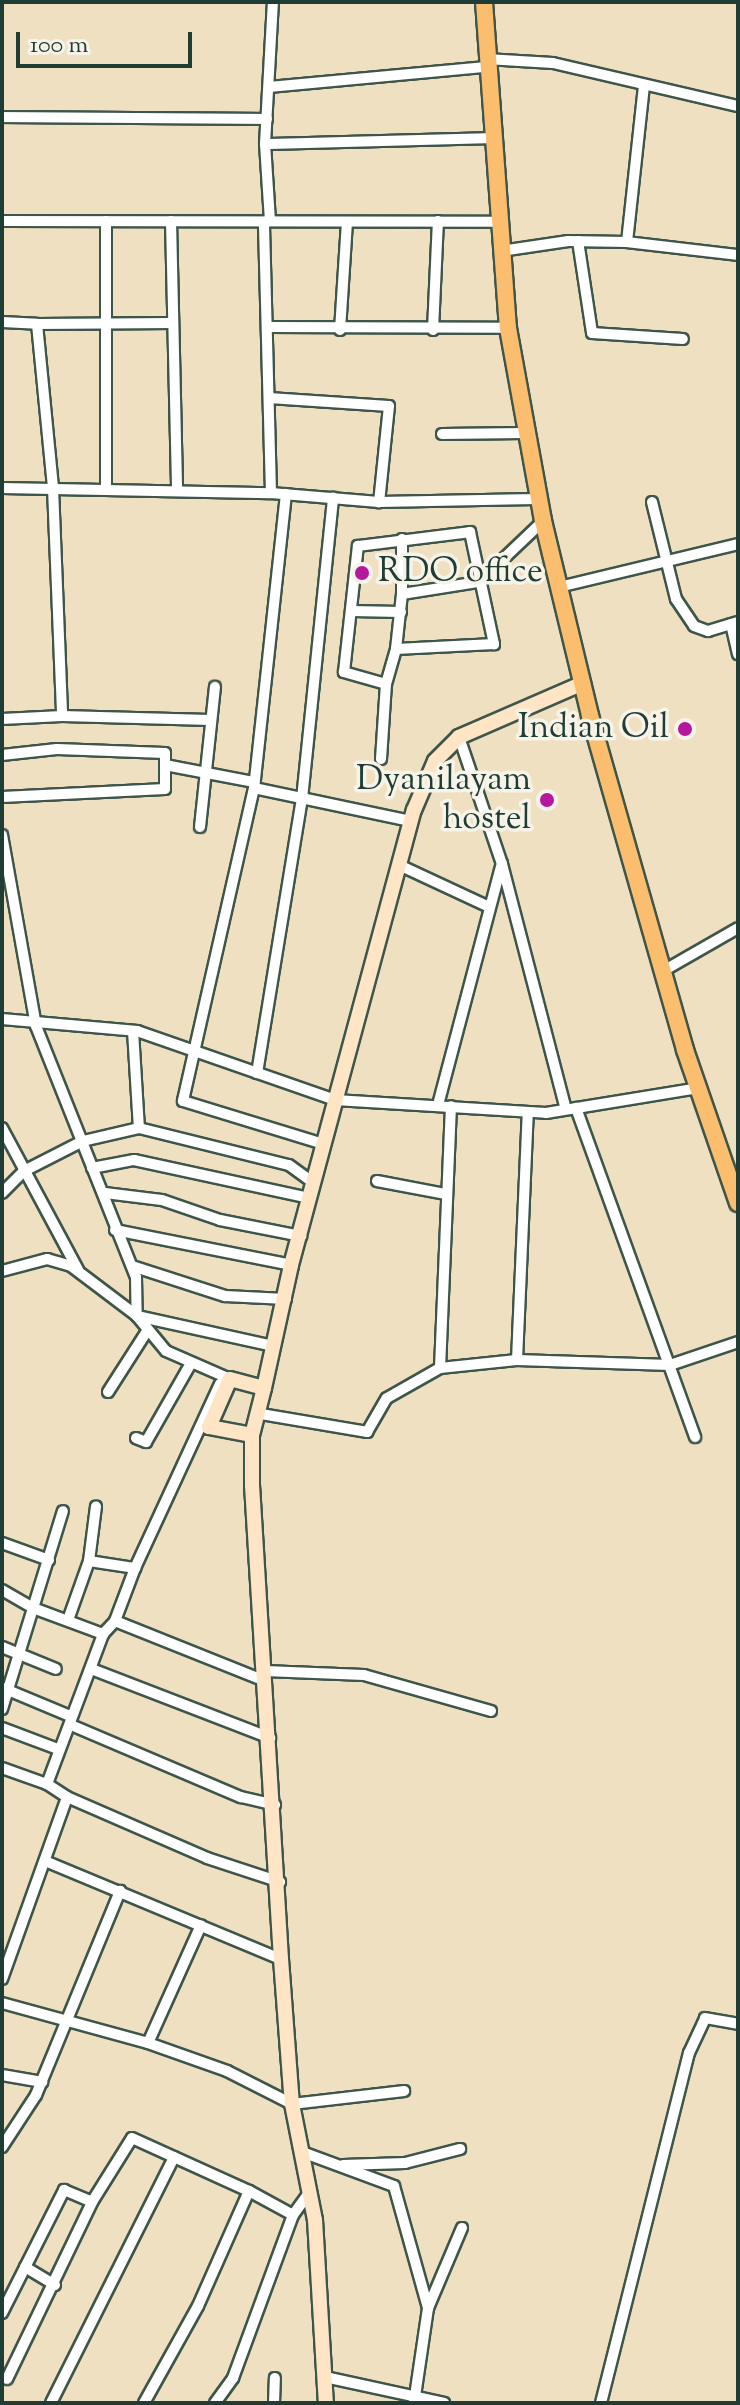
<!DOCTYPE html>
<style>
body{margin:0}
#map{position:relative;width:740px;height:2405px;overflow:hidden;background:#f0e0c2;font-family:"Sorts Mill Goudy",serif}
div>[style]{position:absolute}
.roads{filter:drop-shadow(2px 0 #3e5549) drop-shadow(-2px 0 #3e5549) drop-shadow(0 2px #3e5549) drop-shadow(0 -2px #3e5549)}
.street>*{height:10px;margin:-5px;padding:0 5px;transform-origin:5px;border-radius:5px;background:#fff}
.secondary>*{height:14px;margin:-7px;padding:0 7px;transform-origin:7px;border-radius:7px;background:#fde5c5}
.primary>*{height:16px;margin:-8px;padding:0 8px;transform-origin:8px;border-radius:8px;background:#fbbe6e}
.dots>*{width:22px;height:22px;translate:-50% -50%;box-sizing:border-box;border:4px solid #f7f3e8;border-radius:50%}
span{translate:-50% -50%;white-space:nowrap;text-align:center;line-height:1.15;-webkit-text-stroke:7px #f7f3e8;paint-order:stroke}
.poi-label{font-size:34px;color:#1f3d34}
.left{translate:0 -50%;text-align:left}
.right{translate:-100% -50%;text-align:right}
.frame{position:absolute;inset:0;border:4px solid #1f3d34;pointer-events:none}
.scale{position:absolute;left:16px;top:32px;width:176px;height:36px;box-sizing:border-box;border:4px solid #1f3d34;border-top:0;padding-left:10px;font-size:24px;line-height:28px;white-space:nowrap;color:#1f3d34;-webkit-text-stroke:6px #f7f3e8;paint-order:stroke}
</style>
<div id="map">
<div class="roads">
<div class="street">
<i style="left:486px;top:59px;width:67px;rotate:3.4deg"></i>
<i style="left:553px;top:63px;width:190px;rotate:13.1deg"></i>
<i style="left:269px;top:87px;width:218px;rotate:-5.3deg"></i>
<i style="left:2px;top:117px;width:265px;rotate:0.4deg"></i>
<i style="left:265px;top:144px;width:225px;rotate:-1.5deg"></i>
<i style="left:2px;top:221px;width:496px;rotate:0.1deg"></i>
<i style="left:106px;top:221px;width:268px;rotate:90deg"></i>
<i style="left:171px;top:221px;width:270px;rotate:88.7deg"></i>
<i style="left:578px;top:241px;width:93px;rotate:81.3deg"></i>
<i style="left:592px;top:333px;width:91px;rotate:3.8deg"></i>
<i style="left:627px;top:242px;width:158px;rotate:-83.8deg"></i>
<i style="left:501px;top:251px;width:68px;rotate:-8.5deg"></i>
<i style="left:568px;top:241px;width:59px;rotate:1deg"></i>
<i style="left:627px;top:242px;width:112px;rotate:6.7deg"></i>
<i style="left:2px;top:322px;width:35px;rotate:3deg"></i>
<i style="left:37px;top:324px;width:165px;rotate:84.4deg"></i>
<i style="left:53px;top:488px;width:228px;rotate:87.7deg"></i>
<i style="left:62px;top:716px;width:149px;rotate:1.5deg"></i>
<i style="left:37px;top:324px;width:136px;rotate:-0.4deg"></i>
<i style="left:268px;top:327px;width:240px;rotate:0.2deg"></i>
<i style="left:340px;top:330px;width:108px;rotate:-86.3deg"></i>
<i style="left:433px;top:330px;width:109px;rotate:-87.4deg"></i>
<i style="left:269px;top:398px;width:120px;rotate:3.8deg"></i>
<i style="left:389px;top:406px;width:97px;rotate:95.9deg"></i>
<i style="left:442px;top:434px;width:82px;rotate:-0.7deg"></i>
<i style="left:2px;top:488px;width:269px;rotate:1.1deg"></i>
<i style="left:271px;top:493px;width:108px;rotate:4.8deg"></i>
<i style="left:379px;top:502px;width:159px;rotate:-1.1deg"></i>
<i style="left:271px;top:493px;width:271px;rotate:-91.5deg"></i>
<i style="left:264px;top:222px;width:6px;rotate:-9deg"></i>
<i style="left:270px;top:221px;width:77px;rotate:-93.7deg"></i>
<i style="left:265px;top:144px;width:142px;rotate:-86.8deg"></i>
<i style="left:286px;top:494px;width:296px;rotate:96.2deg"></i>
<i style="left:254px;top:788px;width:321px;rotate:102.8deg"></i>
<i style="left:183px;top:1101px;width:147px;rotate:17deg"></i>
<i style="left:652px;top:502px;width:100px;rotate:76.1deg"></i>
<i style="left:676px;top:599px;width:32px;rotate:56deg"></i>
<i style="left:694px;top:626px;width:15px;rotate:20deg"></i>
<i style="left:708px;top:631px;width:31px;rotate:-17deg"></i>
<i style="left:559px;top:587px;width:184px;rotate:-13.5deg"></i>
<i style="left:402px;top:594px;width:55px;rotate:-90deg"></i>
<i style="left:352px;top:611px;width:49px;rotate:1.2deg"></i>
<i style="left:731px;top:624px;width:31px;rotate:77deg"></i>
<i style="left:386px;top:684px;width:44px;rotate:-164.1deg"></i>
<i style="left:344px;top:672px;width:127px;rotate:-83.7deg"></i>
<i style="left:358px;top:546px;width:113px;rotate:-7.1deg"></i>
<i style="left:470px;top:532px;width:115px;rotate:77.9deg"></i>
<i style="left:494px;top:644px;width:98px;rotate:177.1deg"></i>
<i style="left:2px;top:719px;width:60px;rotate:-2.9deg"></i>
<i style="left:459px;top:737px;width:134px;rotate:71.3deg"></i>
<i style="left:502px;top:864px;width:253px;rotate:75.4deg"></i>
<i style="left:2px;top:755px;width:55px;rotate:-6.2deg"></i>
<i style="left:57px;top:749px;width:108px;rotate:2.1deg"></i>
<i style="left:165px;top:753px;width:36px;rotate:90deg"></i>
<i style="left:165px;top:789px;width:163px;rotate:177.2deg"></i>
<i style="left:381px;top:759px;width:75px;rotate:-86.2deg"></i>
<i style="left:386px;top:684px;width:36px;rotate:-74deg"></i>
<i style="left:396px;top:649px;width:55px;rotate:-83.8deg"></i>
<i style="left:402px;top:594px;width:78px;rotate:-8.9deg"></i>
<i style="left:479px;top:582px;width:88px;rotate:-43.6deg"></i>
<i style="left:165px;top:765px;width:91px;rotate:10.8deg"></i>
<i style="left:254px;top:788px;width:160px;rotate:11.9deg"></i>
<i style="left:200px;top:827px;width:141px;rotate:-83.9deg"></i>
<i style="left:2px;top:835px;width:194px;rotate:79.9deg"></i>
<i style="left:36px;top:1026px;width:270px;rotate:68.3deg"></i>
<i style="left:136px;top:1277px;width:39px;rotate:89deg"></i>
<i style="left:137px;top:1316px;width:45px;rotate:50.4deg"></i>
<i style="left:166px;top:1351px;width:70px;rotate:23.6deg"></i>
<i style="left:399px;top:865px;width:99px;rotate:25deg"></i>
<i style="left:663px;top:971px;width:86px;rotate:-29.8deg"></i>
<i style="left:2px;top:1019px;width:136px;rotate:5.1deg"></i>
<i style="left:137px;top:1031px;width:210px;rotate:19.2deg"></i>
<i style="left:335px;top:1100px;width:211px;rotate:3.5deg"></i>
<i style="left:546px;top:1113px;width:154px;rotate:-9.3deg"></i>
<i style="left:133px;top:1031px;width:97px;rotate:86.5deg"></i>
<i style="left:139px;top:1128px;width:154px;rotate:13.9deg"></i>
<i style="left:289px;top:1165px;width:31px;rotate:36deg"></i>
<i style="left:257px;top:1073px;width:278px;rotate:-80.7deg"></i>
<i style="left:302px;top:799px;width:303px;rotate:-84.1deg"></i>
<i style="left:438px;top:1105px;width:246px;rotate:-75.2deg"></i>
<i style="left:576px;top:1108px;width:350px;rotate:70.1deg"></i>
<i style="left:2px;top:1128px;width:161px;rotate:61.8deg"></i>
<i style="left:92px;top:1168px;width:43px;rotate:-10.8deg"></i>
<i style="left:134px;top:1160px;width:180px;rotate:12.2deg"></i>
<i style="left:377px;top:1181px;width:69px;rotate:10.8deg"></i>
<i style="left:2px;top:1193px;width:31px;rotate:-45deg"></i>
<i style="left:24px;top:1171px;width:66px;rotate:-27deg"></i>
<i style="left:83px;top:1141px;width:57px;rotate:-13.1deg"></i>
<i style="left:105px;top:1193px;width:57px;rotate:7deg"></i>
<i style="left:162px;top:1200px;width:61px;rotate:19deg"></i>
<i style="left:220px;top:1220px;width:83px;rotate:11.2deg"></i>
<i style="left:115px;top:1230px;width:179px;rotate:11.2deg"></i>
<i style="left:132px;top:1266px;width:98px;rotate:17.9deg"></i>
<i style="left:225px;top:1296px;width:61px;rotate:2.8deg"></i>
<i style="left:2px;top:1271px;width:47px;rotate:-14.9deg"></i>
<i style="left:47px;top:1259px;width:25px;rotate:16deg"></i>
<i style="left:71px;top:1266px;width:83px;rotate:37.1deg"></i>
<i style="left:137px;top:1316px;width:139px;rotate:12.4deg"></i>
<i style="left:517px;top:1360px;width:248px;rotate:-87.5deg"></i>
<i style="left:440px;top:1368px;width:262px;rotate:-87.6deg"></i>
<i style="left:108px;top:1392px;width:72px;rotate:-57.4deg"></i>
<i style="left:261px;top:1414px;width:108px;rotate:9.6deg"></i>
<i style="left:367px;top:1432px;width:39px;rotate:-60deg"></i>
<i style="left:387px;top:1398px;width:61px;rotate:-29.5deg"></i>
<i style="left:440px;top:1368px;width:77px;rotate:-5.9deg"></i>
<i style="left:517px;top:1360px;width:153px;rotate:1.9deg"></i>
<i style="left:670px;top:1365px;width:72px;rotate:-18.7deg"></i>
<i style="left:136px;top:1438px;width:11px;rotate:22deg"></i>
<i style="left:146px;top:1442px;width:91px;rotate:-60.3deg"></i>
<i style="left:2px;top:1543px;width:50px;rotate:19.9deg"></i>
<i style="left:89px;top:1561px;width:47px;rotate:8.7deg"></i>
<i style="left:135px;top:1568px;width:57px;rotate:110.7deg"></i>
<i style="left:135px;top:1568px;width:203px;rotate:-65.2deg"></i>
<i style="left:2px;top:1590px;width:36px;rotate:30deg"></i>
<i style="left:33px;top:1608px;width:75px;rotate:20.4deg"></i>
<i style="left:103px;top:1634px;width:18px;rotate:-47deg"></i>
<i style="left:115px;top:1621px;width:162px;rotate:21.8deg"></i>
<i style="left:68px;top:1620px;width:63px;rotate:-70.4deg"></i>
<i style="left:89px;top:1561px;width:55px;rotate:-82.7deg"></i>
<i style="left:2px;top:1647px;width:58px;rotate:22.2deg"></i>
<i style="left:94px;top:1670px;width:189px;rotate:21.1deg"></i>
<i style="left:265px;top:1671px;width:99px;rotate:2.3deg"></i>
<i style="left:364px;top:1675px;width:132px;rotate:15.8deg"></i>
<i style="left:3px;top:1688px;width:73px;rotate:22.7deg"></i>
<i style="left:2px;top:1709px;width:207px;rotate:-72.9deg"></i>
<i style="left:71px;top:1725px;width:185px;rotate:23deg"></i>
<i style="left:241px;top:1797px;width:35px;rotate:13deg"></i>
<i style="left:2px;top:1728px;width:60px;rotate:20.6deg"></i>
<i style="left:2px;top:1768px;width:48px;rotate:19.6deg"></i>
<i style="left:67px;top:1797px;width:153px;rotate:23.5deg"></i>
<i style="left:207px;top:1858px;width:77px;rotate:18.2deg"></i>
<i style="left:45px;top:1861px;width:256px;rotate:22.6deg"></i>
<i style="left:2px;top:1979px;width:193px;rotate:-70.3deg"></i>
<i style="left:67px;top:1797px;width:24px;rotate:-147deg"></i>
<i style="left:47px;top:1784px;width:160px;rotate:-69.5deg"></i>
<i style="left:2px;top:2003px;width:151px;rotate:15.3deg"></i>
<i style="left:148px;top:2043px;width:84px;rotate:19.5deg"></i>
<i style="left:227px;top:2071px;width:73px;rotate:26.9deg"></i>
<i style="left:292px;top:2104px;width:113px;rotate:-6.6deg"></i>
<i style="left:148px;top:2043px;width:129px;rotate:-65.8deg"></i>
<i style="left:2px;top:2075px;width:41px;rotate:9.9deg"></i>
<i style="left:2px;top:2147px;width:62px;rotate:-56.8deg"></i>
<i style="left:36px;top:2095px;width:221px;rotate:-67.6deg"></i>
<i style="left:302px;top:2152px;width:98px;rotate:20.3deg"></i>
<i style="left:394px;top:2186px;width:127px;rotate:74.4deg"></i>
<i style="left:343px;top:2165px;width:62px;rotate:-1.8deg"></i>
<i style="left:405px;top:2163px;width:57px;rotate:-14.3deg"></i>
<i style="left:25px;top:2267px;width:35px;rotate:31deg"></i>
<i style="left:2px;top:2313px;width:138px;rotate:-63.2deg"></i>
<i style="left:64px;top:2190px;width:30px;rotate:23deg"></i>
<i style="left:325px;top:2377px;width:122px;rotate:12.3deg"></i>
<i style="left:7px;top:2379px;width:196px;rotate:-64.3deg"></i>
<i style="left:92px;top:2202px;width:75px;rotate:-58deg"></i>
<i style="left:132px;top:2138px;width:128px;rotate:24.4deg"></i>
<i style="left:51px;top:2403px;width:275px;rotate:-63.4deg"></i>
<i style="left:144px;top:2403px;width:111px;rotate:-60.9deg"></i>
<i style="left:198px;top:2306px;width:126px;rotate:-66.1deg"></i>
<i style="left:249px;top:2191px;width:50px;rotate:28.6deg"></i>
<i style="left:215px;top:2403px;width:31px;rotate:-54deg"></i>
<i style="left:233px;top:2378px;width:174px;rotate:-69.8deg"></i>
<i style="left:293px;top:2215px;width:29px;rotate:-54deg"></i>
<i style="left:274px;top:2403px;width:25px;rotate:-88deg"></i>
<i style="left:414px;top:2403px;width:96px;rotate:-81.6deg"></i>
<i style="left:428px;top:2308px;width:87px;rotate:-67deg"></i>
<i style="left:601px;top:2403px;width:361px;rotate:-75.9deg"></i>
<i style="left:689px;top:2053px;width:38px;rotate:-65deg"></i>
<i style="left:705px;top:2018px;width:34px;rotate:10deg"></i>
</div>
<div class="secondary">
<i style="left:264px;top:1388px;width:126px;rotate:-77.6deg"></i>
<i style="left:291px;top:1265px;width:471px;rotate:-74.9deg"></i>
<i style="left:414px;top:810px;width:53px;rotate:-66.8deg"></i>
<i style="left:435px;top:761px;width:34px;rotate:-45deg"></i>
<i style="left:459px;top:737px;width:135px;rotate:-23.5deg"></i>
<i style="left:252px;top:1435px;width:44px;rotate:-169.5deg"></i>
<i style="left:209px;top:1427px;width:52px;rotate:-66.4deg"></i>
<i style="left:230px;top:1379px;width:35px;rotate:15deg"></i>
<i style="left:264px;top:1388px;width:49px;rotate:104.3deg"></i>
<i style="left:252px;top:1435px;width:50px;rotate:90deg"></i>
<i style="left:252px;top:1485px;width:475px;rotate:86.5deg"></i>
<i style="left:281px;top:1959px;width:145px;rotate:85.7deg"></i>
<i style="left:292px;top:2104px;width:118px;rotate:78.8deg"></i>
<i style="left:315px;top:2220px;width:183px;rotate:86.6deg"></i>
</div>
<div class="primary">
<i style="left:484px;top:2px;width:327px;rotate:85.8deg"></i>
<i style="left:508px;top:328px;width:196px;rotate:79.7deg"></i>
<i style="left:543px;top:521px;width:201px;rotate:76.4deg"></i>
<i style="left:590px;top:716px;width:347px;rotate:74.1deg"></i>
<i style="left:685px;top:1050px;width:162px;rotate:70.9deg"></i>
</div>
</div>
<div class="dots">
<i style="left:362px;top:573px;background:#b5179e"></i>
<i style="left:685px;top:729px;background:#b5179e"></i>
<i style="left:547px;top:800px;background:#b5179e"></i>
</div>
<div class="poi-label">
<span class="left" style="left:378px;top:573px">RDO office</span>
<span class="right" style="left:669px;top:729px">Indian Oil</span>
<span class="right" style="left:531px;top:800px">Dyanilayam<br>hostel</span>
</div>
<div class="frame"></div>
<div class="scale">100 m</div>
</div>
